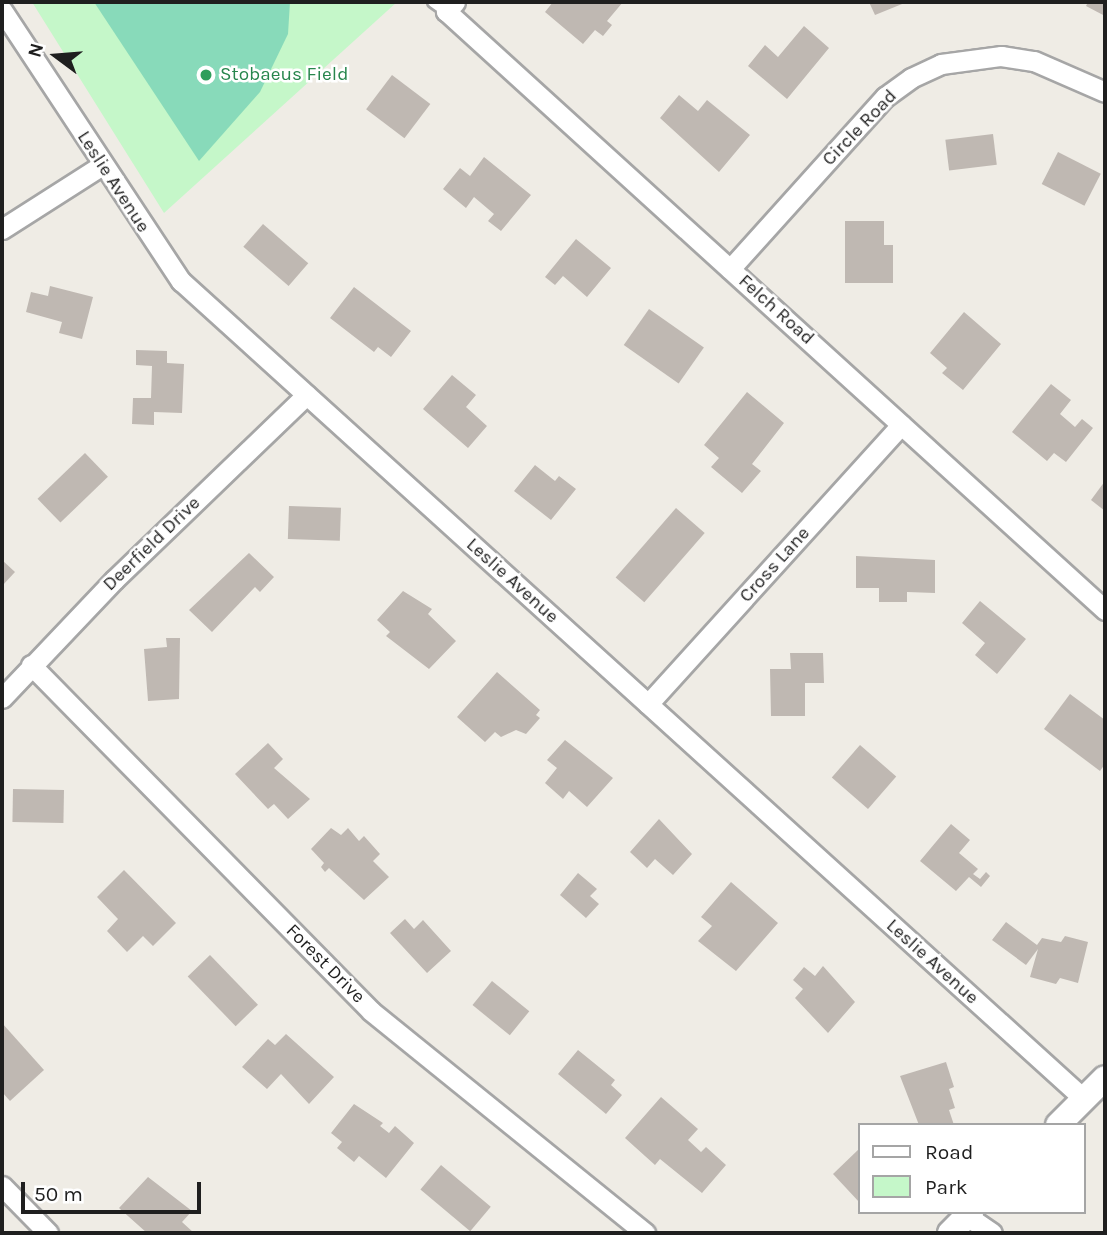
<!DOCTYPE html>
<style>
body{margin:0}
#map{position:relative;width:1107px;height:1235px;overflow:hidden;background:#efece5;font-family:Karla,sans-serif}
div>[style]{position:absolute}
.park>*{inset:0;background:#c5f7c9}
.pitch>*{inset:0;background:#88daba}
.building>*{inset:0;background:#bfb8b2;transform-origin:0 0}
.roads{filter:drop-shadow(2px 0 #a6a6a6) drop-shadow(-2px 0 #a6a6a6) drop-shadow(0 2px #a6a6a6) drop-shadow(0 -2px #a6a6a6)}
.service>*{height:10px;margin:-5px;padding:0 5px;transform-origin:5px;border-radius:5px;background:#fff}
.minor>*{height:19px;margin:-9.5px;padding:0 9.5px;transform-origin:9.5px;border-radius:9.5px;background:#fff}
.tertiary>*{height:24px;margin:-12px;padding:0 12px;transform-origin:12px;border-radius:12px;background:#fff}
.dots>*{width:19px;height:19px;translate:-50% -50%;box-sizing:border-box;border:4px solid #fff;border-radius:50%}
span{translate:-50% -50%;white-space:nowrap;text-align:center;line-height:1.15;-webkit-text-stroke:5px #fff;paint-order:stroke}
.leisure-label{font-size:19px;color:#27864d}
.left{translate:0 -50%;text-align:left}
.street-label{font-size:19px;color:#1f1f1f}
.frame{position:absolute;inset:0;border:4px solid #1f1f1f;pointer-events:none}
.legend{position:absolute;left:858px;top:1123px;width:228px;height:91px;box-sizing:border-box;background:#fff;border:2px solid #a5a5a5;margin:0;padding:9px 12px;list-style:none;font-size:21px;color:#1f1f1f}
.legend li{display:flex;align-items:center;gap:14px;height:35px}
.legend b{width:35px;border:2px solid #a5a5a5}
.north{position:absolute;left:21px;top:21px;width:70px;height:70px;-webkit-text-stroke:5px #fff;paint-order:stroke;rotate:286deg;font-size:19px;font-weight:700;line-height:28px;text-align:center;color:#1f1f1f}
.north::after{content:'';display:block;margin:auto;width:24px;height:32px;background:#1f1f1f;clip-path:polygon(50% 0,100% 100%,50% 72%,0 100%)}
.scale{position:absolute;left:21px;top:1182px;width:180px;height:32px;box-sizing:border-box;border:4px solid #1f1f1f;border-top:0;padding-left:9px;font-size:21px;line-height:24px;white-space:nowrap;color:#1f1f1f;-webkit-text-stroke:5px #fff;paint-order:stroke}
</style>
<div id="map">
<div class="park">
<i style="clip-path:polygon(32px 2px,397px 2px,164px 213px)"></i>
</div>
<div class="pitch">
<i style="clip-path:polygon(94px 2px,290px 2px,288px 34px,260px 92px,199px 161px)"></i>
</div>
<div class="building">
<i style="clip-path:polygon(553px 2px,623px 2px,607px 21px,612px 25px,603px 36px,595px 30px,583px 44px,545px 12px)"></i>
<i style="clip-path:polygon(869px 2px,907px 2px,875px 15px)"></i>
<i style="clip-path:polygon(1088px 2px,1105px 2px,1105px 16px,1086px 6px)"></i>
<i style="clip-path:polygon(804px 26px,829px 48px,787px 99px,748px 66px,765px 45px,778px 57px)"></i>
<i style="left:392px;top:75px;width:48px;height:43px;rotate:37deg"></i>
<i style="clip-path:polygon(679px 95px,698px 111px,707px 100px,750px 135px,719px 172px,660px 118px)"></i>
<i style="left:993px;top:134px;width:31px;height:48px;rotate:83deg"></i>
<i style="left:1058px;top:152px;width:48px;height:36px;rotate:27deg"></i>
<i style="clip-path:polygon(484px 157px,531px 195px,501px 231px,488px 221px,494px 214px,474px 197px,466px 208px,443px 189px,460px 168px,470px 176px)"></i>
<i style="clip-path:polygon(845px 221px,884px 221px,884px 245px,893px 245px,893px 283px,845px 283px)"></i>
<i style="left:263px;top:224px;width:60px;height:30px;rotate:41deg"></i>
<i style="clip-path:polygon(576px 239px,611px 268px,587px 297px,563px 276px,555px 285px,545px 277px)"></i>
<i style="clip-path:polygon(50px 286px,93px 297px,82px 339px,59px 333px,62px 322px,26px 312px,31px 292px,48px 296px)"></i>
<i style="clip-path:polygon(354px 287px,411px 331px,391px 357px,378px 347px,374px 352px,330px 318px)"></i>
<i style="left:649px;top:309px;width:67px;height:44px;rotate:35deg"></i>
<i style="clip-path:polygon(964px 312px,1001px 344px,963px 390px,942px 373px,947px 368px,930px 353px)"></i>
<i style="clip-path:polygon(136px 350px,167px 351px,167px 363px,184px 364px,182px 413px,154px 412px,154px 425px,132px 424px,133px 398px,151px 398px,152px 366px,136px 365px)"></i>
<i style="clip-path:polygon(452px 375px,476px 395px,466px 407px,487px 426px,468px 448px,423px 409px)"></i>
<i style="clip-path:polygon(1051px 384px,1071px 400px,1060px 414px,1075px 427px,1082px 419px,1093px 428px,1066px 462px,1054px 453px,1047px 461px,1012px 432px)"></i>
<i style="clip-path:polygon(747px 392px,784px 423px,752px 464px,761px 471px,742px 493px,711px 467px,719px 458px,704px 445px)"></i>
<i style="left:85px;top:453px;width:33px;height:66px;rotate:46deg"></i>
<i style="clip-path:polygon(535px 465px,555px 481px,559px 476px,576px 489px,551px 520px,514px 491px)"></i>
<i style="clip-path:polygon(1105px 481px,1105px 511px,1091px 500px)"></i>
<i style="left:289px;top:506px;width:52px;height:33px;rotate:2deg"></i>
<i style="left:676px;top:508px;width:38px;height:92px;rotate:41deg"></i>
<i style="clip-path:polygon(249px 553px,274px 577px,260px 592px,255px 587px,212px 632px,189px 610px)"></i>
<i style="clip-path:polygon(856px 556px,935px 560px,935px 593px,907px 592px,907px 602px,879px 602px,879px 588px,856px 588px)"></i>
<i style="clip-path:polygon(2px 560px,15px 572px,2px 586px)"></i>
<i style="clip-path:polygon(403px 591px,432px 609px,428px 614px,456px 641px,429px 669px,386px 636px,390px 632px,377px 620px)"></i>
<i style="clip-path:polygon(980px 601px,1026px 639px,997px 674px,975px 655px,985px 643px,962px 623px)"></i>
<i style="clip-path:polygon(166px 638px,180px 638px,179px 699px,148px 701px,144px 649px,167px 647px)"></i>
<i style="clip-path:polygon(790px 653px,823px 653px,824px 683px,805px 683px,805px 716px,771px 716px,770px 669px,791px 669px)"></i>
<i style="clip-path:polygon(497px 672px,540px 710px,536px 715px,540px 718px,526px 734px,516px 730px,501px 737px,495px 732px,485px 742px,457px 717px)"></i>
<i style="clip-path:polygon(1070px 694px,1105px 720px,1105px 764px,1100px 771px,1044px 729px)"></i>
<i style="clip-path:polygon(565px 740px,613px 778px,587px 807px,569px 791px,563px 799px,545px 783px,557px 768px,547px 760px)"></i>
<i style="clip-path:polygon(268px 743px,283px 759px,274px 768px,310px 799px,288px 819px,274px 804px,268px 809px,235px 774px)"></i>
<i style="left:860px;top:745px;width:48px;height:43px;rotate:41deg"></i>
<i style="left:13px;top:789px;width:51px;height:33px;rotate:1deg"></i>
<i style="clip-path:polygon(659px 819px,692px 854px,673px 875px,655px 859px,647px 868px,630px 852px)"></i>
<i style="clip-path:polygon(951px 824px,970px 840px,959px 853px,978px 869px,973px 874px,980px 879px,986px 872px,990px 876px,981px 887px,969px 877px,956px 891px,920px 861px)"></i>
<i style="clip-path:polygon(331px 828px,341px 835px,348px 828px,359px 841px,364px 836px,380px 854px,373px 861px,389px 877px,364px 900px,329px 868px,325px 872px,321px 867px,324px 863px,311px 849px)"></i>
<i style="clip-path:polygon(124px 870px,176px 923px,153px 946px,143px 936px,127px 952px,107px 931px,118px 919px,97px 897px)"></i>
<i style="clip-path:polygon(578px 873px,597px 889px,590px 896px,599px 904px,586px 918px,560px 895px)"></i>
<i style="clip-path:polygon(731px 882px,778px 923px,736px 971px,698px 941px,712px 926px,701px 917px)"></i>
<i style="clip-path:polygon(405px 919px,414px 929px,423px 920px,451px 951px,427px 973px,390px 933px)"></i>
<i style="clip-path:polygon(1006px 922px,1037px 945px,1042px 938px,1061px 942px,1065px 936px,1088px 942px,1078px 983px,1060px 978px,1056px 984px,1030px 977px,1038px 949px,1026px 965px,992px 940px)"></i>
<i style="left:210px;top:955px;width:69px;height:31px;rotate:46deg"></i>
<i style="clip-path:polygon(823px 966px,855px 1002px,828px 1033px,795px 998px,803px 989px,793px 980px,804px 967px,815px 976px)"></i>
<i style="left:492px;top:981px;width:48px;height:31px;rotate:39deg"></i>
<i style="clip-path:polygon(2px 1023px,44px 1070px,10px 1101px,2px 1092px)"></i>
<i style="clip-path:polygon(286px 1034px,334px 1077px,309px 1104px,281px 1074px,267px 1089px,242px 1067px,268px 1039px,275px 1045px)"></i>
<i style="clip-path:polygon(578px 1050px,615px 1080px,611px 1085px,622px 1095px,606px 1114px,558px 1074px)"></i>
<i style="clip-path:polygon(946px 1062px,954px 1087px,949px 1089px,955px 1108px,949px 1110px,954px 1125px,919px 1125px,900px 1076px)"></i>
<i style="clip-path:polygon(661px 1097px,698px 1129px,688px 1140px,701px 1152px,706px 1147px,726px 1165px,702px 1193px,660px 1159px,655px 1165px,625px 1138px)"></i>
<i style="clip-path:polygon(354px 1104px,383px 1123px,380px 1126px,389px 1133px,395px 1126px,414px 1143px,386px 1178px,359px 1156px,354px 1162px,337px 1148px,342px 1142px,331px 1133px)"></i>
<i style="clip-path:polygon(860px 1148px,860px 1203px,833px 1174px)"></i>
<i style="left:441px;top:1165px;width:65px;height:32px;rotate:40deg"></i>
<i style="clip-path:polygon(148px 1177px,192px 1211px,182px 1222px,194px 1233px,147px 1233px,119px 1208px)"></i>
</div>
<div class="roads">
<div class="service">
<i style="left:433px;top:2px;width:16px;rotate:35deg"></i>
</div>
<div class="minor">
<i style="left:455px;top:2px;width:13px;rotate:135deg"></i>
<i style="left:446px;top:11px;width:891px;rotate:42.27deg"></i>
<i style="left:2px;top:10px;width:325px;rotate:56.6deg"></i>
<i style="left:181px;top:281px;width:1218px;rotate:42.17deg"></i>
<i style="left:2px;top:229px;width:119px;rotate:-32.6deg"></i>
<i style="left:730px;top:269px;width:232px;rotate:-48deg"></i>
<i style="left:885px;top:97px;width:32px;rotate:-36deg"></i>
<i style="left:911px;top:78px;width:33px;rotate:-25deg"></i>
<i style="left:941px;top:64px;width:61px;rotate:-7.6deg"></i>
<i style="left:1001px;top:56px;width:33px;rotate:9deg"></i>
<i style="left:1034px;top:61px;width:77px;rotate:23.6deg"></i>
<i style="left:31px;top:665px;width:485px;rotate:45.5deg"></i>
<i style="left:371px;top:1011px;width:353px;rotate:39deg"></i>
<i style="left:2px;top:698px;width:163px;rotate:-46.5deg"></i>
<i style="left:114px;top:580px;width:267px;rotate:-43.9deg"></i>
<i style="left:648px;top:704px;width:377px;rotate:-47.8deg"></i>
<i style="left:2px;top:1186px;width:66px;rotate:45.6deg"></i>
<i style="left:967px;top:1216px;width:30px;rotate:34deg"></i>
</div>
<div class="tertiary">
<i style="left:1058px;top:1125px;width:66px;rotate:-45deg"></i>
<i style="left:950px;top:1233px;width:30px;rotate:-45deg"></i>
</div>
</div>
<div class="dots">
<i style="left:206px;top:75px;background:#2e9e5b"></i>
</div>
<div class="leisure-label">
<span class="left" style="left:220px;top:75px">Stobaeus Field</span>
</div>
<div class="street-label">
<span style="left:860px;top:128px;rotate:-46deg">Circle Road</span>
<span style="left:113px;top:182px;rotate:57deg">Leslie Avenue</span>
<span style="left:776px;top:310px;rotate:42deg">Felch Road</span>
<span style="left:152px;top:544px;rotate:-44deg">Deerfield Drive</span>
<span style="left:775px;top:565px;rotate:-48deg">Cross Lane</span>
<span style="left:512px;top:581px;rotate:42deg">Leslie Avenue</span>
<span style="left:932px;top:962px;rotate:42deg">Leslie Avenue</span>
<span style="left:325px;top:964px;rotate:45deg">Forest Drive</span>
</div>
<div class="frame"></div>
<ul class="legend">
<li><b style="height:9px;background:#fff"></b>Road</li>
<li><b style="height:19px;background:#c5f7c9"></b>Park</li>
</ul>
<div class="north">N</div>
<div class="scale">50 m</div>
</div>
